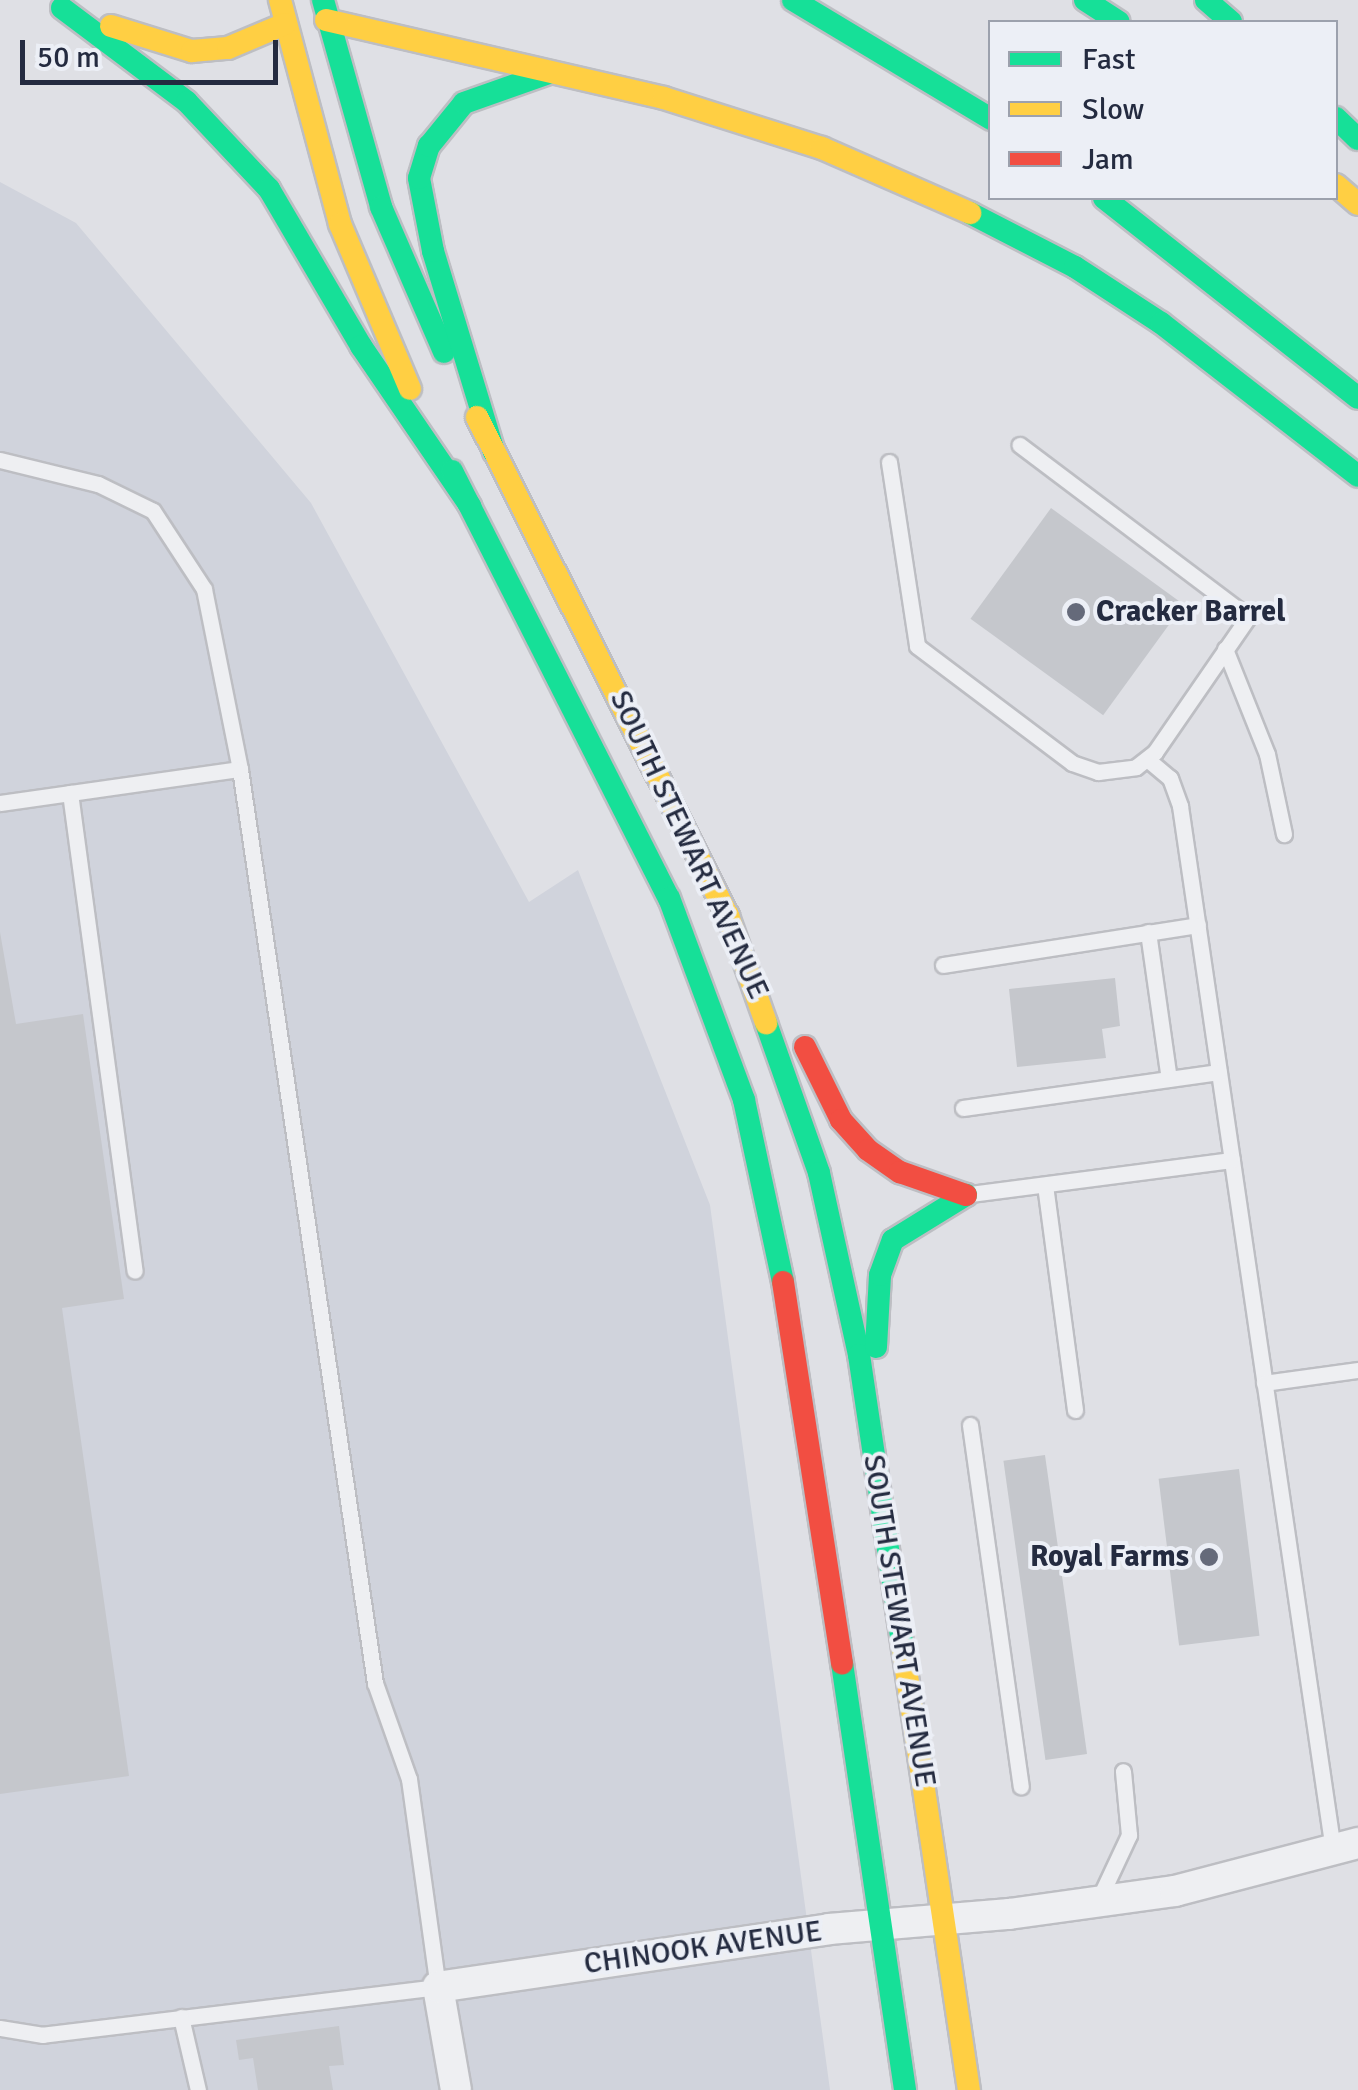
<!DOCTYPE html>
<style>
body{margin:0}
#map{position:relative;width:1358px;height:2090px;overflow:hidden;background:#dfe0e5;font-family:Signika,sans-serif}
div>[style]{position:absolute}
.built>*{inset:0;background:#d0d3dc}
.building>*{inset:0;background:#c5c7cc;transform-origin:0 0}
.roads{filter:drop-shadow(2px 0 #bdbec3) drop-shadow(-2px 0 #bdbec3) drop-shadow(0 2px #bdbec3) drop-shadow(0 -2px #bdbec3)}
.lane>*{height:15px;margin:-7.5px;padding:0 7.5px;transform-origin:7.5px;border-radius:7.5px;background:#eeeff2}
.street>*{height:30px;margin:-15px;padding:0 15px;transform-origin:15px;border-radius:15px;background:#eeeff2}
.fast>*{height:22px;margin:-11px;padding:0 11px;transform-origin:11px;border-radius:11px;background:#16e098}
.slow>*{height:22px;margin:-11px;padding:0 11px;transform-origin:11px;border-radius:11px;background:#ffcf43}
.jam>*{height:22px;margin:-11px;padding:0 11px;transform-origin:11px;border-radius:11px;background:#f24e42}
.dots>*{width:28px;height:28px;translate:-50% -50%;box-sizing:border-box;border:5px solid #eceff6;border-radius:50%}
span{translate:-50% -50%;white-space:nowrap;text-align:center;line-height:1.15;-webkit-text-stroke:8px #eceff6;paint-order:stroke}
.poi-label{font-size:30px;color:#242b40;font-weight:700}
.left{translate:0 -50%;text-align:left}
.right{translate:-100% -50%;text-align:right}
.street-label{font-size:30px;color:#242b40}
.legend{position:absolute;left:988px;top:20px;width:350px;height:180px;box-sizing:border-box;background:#eceff6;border:2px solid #9ca1ad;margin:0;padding:12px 18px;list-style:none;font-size:30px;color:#242b40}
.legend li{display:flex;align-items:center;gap:20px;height:50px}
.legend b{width:50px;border:2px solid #9ca1ad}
.scale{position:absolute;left:20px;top:40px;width:258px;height:45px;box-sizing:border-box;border:5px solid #242b40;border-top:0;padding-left:12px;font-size:30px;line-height:35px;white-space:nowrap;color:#242b40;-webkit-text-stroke:8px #eceff6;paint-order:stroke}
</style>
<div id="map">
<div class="built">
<i style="clip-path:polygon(0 182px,76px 223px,311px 503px,529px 902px,578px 870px,710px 1205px,830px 2090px,0 2090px)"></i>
</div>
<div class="building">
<i style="left:1051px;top:508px;width:164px;height:137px;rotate:36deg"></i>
<i style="clip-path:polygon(0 932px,16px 1024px,83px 1014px,124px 1299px,62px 1308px,129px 1776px,0 1794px)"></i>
<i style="clip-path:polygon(1115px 978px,1120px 1026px,1102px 1029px,1106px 1058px,1017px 1067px,1009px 989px)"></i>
<i style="left:1045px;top:1455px;width:302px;height:42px;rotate:82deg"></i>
<i style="left:1239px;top:1469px;width:168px;height:81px;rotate:83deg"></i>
<i style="clip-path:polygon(339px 2026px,344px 2065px,329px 2066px,333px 2090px,258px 2090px,253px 2058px,239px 2060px,236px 2040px)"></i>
</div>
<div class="roads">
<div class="lane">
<i style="left:0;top:460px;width:101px;rotate:13.8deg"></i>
<i style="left:98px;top:484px;width:61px;rotate:26.1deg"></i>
<i style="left:153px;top:511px;width:93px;rotate:56.8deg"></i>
<i style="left:204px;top:589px;width:184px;rotate:78.7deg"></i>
<i style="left:240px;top:769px;width:924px;rotate:81.6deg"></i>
<i style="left:375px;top:1683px;width:102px;rotate:70.5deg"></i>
<i style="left:409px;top:1779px;width:210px;rotate:82.1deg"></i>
<i style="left:438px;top:1987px;width:398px;rotate:173.1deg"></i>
<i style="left:43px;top:2035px;width:44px;rotate:-170.8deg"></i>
<i style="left:889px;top:462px;width:186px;rotate:81.3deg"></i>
<i style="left:917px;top:646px;width:194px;rotate:37deg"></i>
<i style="left:1072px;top:763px;width:28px;rotate:19deg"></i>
<i style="left:1098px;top:772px;width:38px;rotate:-7deg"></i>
<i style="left:1136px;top:767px;width:24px;rotate:-38deg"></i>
<i style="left:1155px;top:752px;width:164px;rotate:-55.4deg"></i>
<i style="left:1248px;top:617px;width:286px;rotate:-143deg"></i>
<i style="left:1225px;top:649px;width:113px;rotate:68.2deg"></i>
<i style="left:1267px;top:754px;width:82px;rotate:78deg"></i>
<i style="left:1147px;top:759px;width:30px;rotate:40deg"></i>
<i style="left:1170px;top:778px;width:30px;rotate:70deg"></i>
<i style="left:1180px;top:806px;width:1055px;rotate:81.66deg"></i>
<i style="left:70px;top:793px;width:482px;rotate:82.3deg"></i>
<i style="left:0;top:803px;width:242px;rotate:-8.1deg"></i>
<i style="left:1148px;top:932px;width:148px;rotate:81.9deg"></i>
<i style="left:943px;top:965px;width:258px;rotate:-8.9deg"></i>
<i style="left:963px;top:1108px;width:258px;rotate:-8deg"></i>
<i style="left:1045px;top:1185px;width:227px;rotate:82.4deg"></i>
<i style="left:970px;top:1194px;width:264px;rotate:-7.4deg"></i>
<i style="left:1264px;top:1383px;width:95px;rotate:-7.9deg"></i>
<i style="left:970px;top:1425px;width:365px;rotate:82deg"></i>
<i style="left:1099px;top:1899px;width:71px;rotate:-64.9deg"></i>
<i style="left:1129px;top:1835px;width:64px;rotate:-95.4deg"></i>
<i style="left:181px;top:2017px;width:75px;rotate:76.9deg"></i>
</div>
<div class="street">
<i style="left:456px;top:2090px;width:105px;rotate:-99.9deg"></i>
<i style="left:438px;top:1987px;width:395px;rotate:-8.4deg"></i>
<i style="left:829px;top:1929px;width:181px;rotate:-4.8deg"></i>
<i style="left:1009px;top:1914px;width:168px;rotate:-7.9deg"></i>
<i style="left:1175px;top:1891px;width:189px;rotate:-14.7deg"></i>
</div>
<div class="fast">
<i style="left:323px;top:0;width:215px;rotate:74.3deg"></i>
<i style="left:381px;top:207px;width:158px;rotate:66.5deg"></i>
<i style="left:793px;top:0;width:231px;rotate:31deg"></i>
<i style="left:1085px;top:0;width:40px;rotate:32.9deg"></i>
<i style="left:1206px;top:0;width:33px;rotate:41deg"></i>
<i style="left:62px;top:8px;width:156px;rotate:36.9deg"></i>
<i style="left:187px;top:102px;width:120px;rotate:46.7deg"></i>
<i style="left:269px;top:189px;width:182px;rotate:59.6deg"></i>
<i style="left:361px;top:346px;width:194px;rotate:55.7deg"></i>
<i style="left:1336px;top:118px;width:30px;rotate:44deg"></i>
<i style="left:1104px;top:198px;width:323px;rotate:38.2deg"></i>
<i style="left:970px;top:213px;width:118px;rotate:27.2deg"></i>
<i style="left:1075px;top:267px;width:103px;rotate:33.1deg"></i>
<i style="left:1161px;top:323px;width:249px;rotate:37.8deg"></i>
<i style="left:494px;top:452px;width:210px;rotate:-106.9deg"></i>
<i style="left:433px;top:251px;width:74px;rotate:-100.9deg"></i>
<i style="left:419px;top:178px;width:34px;rotate:-73deg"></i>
<i style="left:429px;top:146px;width:55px;rotate:-50.9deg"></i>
<i style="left:464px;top:103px;width:87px;rotate:-19.5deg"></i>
<i style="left:452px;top:471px;width:479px;rotate:63.1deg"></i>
<i style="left:669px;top:898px;width:215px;rotate:69.6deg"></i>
<i style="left:744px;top:1100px;width:186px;rotate:77.9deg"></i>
<i style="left:766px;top:1023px;width:159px;rotate:70.5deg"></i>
<i style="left:819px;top:1173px;width:186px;rotate:77.6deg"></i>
<i style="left:859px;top:1355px;width:297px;rotate:81.5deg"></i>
<i style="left:876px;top:1347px;width:72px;rotate:-86.8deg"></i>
<i style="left:880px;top:1275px;width:37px;rotate:-70deg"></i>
<i style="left:893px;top:1240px;width:86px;rotate:-31.7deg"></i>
<i style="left:842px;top:1663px;width:432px;rotate:81.6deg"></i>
</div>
<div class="slow">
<i style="left:280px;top:0;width:232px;rotate:75deg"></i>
<i style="left:340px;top:224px;width:179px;rotate:67deg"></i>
<i style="left:326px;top:20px;width:347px;rotate:13deg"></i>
<i style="left:664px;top:98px;width:166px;rotate:17.6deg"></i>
<i style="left:822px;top:148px;width:162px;rotate:23.7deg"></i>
<i style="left:111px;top:26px;width:85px;rotate:17.2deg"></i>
<i style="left:192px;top:51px;width:36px;rotate:-5deg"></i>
<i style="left:228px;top:48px;width:62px;rotate:-22.8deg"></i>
<i style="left:1336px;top:185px;width:29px;rotate:41deg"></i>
<i style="left:477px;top:417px;width:559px;rotate:63.3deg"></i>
<i style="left:728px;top:916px;width:114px;rotate:70.4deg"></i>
<i style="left:903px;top:1649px;width:446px;rotate:81.5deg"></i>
</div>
<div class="jam">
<i style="left:805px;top:1047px;width:81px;rotate:63.7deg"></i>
<i style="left:841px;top:1120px;width:40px;rotate:48deg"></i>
<i style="left:868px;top:1150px;width:39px;rotate:35deg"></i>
<i style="left:900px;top:1172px;width:70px;rotate:19.2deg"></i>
<i style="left:783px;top:1282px;width:386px;rotate:81.2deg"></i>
</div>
</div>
<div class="dots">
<i style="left:1076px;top:612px;background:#656a7a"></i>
<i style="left:1209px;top:1557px;background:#656a7a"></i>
</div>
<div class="poi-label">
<span class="left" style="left:1096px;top:612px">Cracker Barrel</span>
<span class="right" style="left:1189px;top:1557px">Royal Farms</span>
</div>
<div class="street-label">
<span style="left:689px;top:845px;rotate:65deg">SOUTH STEWART AVENUE</span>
<span style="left:899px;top:1621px;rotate:81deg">SOUTH STEWART AVENUE</span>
<span style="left:703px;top:1948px;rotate:-8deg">CHINOOK AVENUE</span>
</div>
<ul class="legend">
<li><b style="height:12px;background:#16e098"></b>Fast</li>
<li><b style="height:12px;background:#ffcf43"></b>Slow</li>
<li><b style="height:12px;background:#f24e42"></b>Jam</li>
</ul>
<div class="scale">50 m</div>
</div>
